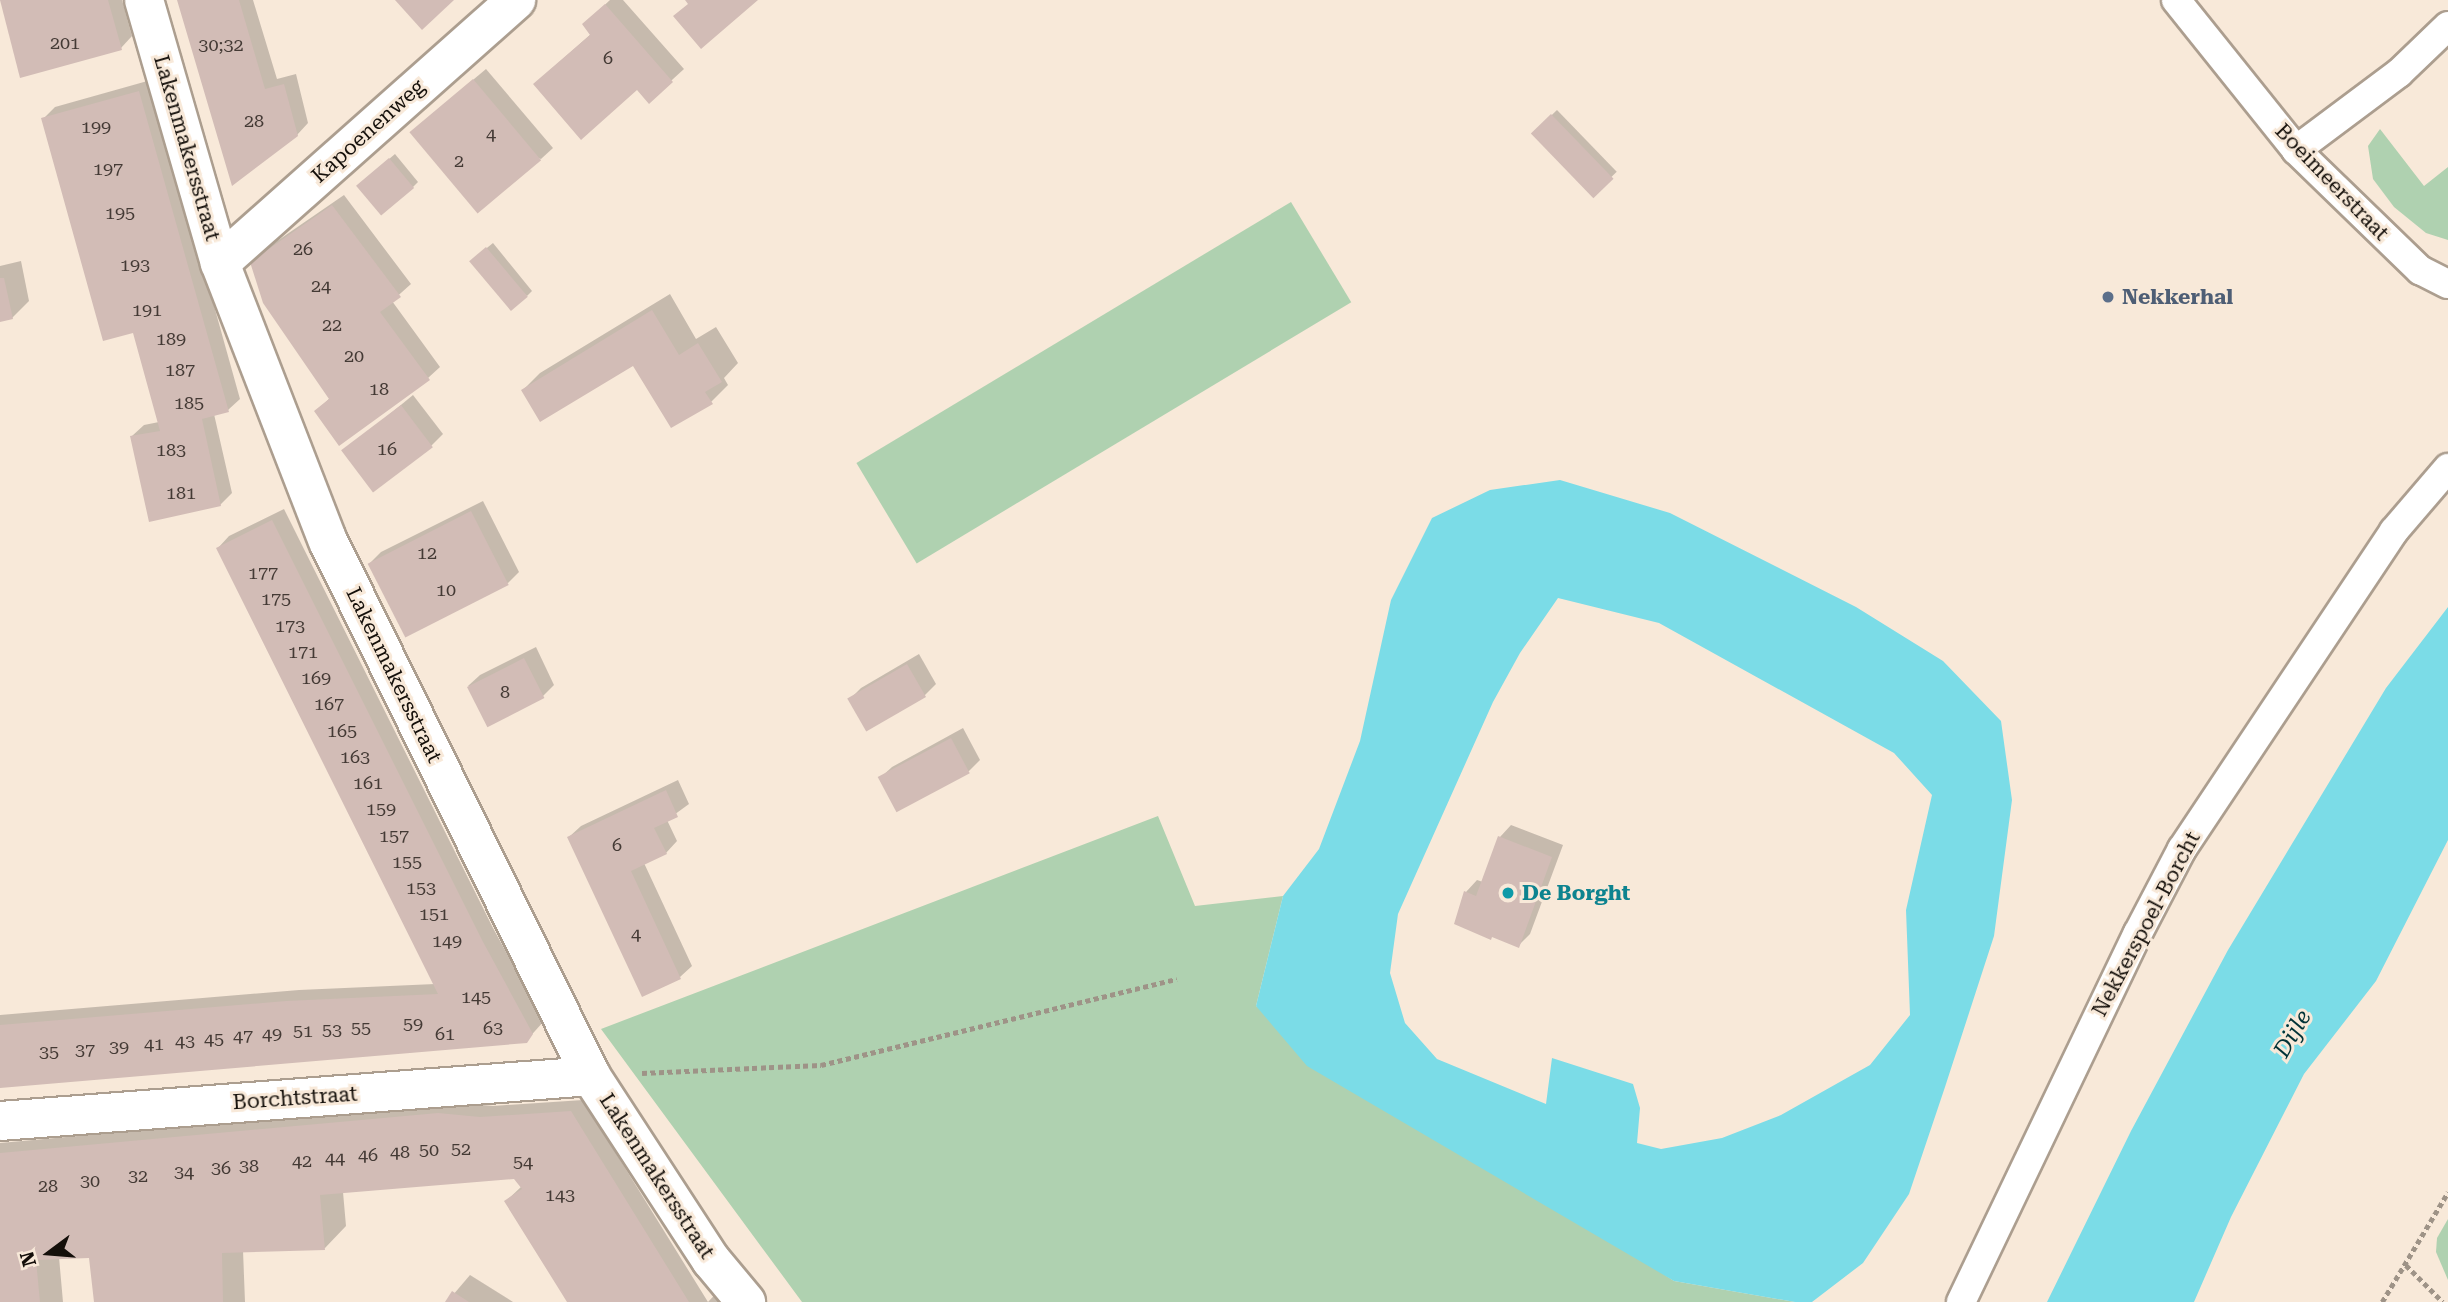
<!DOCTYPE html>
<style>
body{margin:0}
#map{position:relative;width:2448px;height:1302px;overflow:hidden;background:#f8e9d9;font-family:"Roboto Serif",serif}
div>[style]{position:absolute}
.green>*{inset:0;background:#afd1b0;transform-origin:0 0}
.water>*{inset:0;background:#7bdce7}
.shadow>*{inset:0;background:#0003;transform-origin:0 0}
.building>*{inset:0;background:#d2bcb6;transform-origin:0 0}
.path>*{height:4.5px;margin-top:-2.25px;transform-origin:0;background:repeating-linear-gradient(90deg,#9e9387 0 5px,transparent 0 8.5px)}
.roads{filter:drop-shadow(2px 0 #ac9e8f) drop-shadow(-2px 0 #ac9e8f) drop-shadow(0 2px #ac9e8f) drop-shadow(0 -2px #ac9e8f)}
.lane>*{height:28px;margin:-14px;padding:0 14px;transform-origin:14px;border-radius:14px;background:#fff}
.street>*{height:38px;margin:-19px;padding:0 19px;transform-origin:19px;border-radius:19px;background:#fff}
.dots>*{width:19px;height:19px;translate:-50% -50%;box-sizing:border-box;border:4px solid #f8e9d9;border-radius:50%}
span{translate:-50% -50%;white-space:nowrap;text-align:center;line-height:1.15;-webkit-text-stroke:6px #f8e9d9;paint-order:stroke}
.number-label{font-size:18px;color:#443a35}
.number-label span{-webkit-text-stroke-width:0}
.street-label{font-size:21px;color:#140f0a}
.service-label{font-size:21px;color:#4e5e75;font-weight:700}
.left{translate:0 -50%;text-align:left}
.culture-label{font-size:21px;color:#0d838f;font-weight:700}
.water-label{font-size:23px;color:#013237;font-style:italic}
.north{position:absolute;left:14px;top:1218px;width:70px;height:70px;-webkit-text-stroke:5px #f8e9d9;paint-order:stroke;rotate:254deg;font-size:19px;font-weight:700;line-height:28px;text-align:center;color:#140f0a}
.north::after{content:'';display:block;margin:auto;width:24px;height:32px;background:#140f0a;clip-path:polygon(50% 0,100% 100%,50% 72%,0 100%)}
</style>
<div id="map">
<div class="green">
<i style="clip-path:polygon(2380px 129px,2424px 186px,2448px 167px,2448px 240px,2426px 233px,2394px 207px,2373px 179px,2368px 146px)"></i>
<i style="left:1291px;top:202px;width:117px;height:507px;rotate:59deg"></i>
<i style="clip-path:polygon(1158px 816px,1195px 906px,1283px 896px,1256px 1006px,1674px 1281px,1795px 1302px,802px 1302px,601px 1029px)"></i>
<i style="clip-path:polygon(2448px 1219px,2448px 1280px,2436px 1252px,2437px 1238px)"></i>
</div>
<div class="water">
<i style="clip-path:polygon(evenodd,1560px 480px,1670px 513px,1856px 607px,1943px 661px,2001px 721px,2012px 800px,1994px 936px,1945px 1087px,1909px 1194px,1863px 1263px,1812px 1302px,1795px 1302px,1674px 1281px,1307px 1066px,1256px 1006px,1283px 896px,1319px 849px,1360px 741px,1391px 600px,1432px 518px,1490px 490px,1560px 480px,1558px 598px,1659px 623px,1894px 753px,1932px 795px,1906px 910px,1910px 1015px,1870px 1065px,1781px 1115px,1722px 1138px,1661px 1149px,1637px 1143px,1640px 1108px,1633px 1084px,1552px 1058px,1546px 1104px,1437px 1059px,1405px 1023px,1390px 973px,1398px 914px,1493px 702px,1520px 653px,1558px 598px)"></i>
<i style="clip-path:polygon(2448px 607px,2448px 840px,2376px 981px,2304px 1074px,2231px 1217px,2194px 1302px,2047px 1302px,2131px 1131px,2228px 950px,2386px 688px)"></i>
</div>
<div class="shadow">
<i style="clip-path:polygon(0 0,122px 0,132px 36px,121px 48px)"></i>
<i style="clip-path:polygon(178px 0,253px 0,277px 79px,296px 74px,308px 123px,297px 135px)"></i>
<i style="clip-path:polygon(610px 0,623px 0,684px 69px,649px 101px,638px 88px,547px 73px,591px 34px,596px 13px)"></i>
<i style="clip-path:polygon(486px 69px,553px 148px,541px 159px,424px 121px)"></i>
<i style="clip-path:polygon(151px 80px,240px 399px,228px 410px,214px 414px,232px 493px,220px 505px,132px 436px,144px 425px,159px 422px,134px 331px,43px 119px,55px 107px)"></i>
<i style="left:1557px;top:110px;width:86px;height:33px;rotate:46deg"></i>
<i style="clip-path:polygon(395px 154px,418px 182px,413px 187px,364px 180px)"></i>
<i style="clip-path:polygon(344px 195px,411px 284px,392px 301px,440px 367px,428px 378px,316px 411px,330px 398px,252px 262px,264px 250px)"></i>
<i style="clip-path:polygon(493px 243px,532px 291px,527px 296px,477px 256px)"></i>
<i style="clip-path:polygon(21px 261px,29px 301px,12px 318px,0 320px,0 266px)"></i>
<i style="clip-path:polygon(670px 294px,696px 339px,716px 327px,738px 363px,724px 378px,728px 385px,711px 402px,634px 364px,523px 390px,540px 373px)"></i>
<i style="clip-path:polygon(413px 395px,443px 434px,431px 446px,345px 451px)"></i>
<i style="clip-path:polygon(483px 501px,519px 572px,508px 583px,369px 564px,381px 552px)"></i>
<i style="clip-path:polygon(284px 509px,493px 928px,544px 1021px,526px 1041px,0 1086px,0 1015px,299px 990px,435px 984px,218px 548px,229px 536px)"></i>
<i style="clip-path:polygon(536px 647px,554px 685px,543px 696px,468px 686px,480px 675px)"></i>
<i style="clip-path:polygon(919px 654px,936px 684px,925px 695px,849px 700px,861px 688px)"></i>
<i style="clip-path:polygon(963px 728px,980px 760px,969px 771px,880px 778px,892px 767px)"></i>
<i style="clip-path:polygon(678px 780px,689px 804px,667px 820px,677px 841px,666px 853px,644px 863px,692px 966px,680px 977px,643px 995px,569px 837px,581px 826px)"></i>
<i style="clip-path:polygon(1511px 825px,1563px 845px,1530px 934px,1518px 946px,1456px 923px,1466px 892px,1477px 880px,1483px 882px,1500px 837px)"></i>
<i style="clip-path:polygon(583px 1100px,708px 1302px,725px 1284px,743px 1302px,570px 1302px,506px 1201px,522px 1186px,515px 1177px,343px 1192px,346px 1226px,325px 1248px,243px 1250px,245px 1302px,96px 1302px,91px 1256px,59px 1257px,63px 1302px,0 1302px,0 1143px,451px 1102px,493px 1106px)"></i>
<i style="clip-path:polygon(470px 1275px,513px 1302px,447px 1302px)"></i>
</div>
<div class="building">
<i style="clip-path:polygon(0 0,108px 0,122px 50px,20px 78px)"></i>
<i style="clip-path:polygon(177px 0,239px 0,265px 89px,284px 84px,298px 136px,232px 186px)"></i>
<i style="clip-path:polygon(395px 0,454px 0,422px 30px)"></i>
<i style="clip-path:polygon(685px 0,758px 0,701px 49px,673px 16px,688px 4px)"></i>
<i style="clip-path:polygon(605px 4px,673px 82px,649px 104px,637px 90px,581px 140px,533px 84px,590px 35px,582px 24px)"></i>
<i style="left:473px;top:79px;width:106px;height:83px;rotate:50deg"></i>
<i style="clip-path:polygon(139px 91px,229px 412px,202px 419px,221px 506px,149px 522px,130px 436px,160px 431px,133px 333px,103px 341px,41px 118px)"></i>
<i style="left:1551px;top:114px;width:90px;height:28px;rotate:46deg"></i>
<i style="left:389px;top:158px;width:39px;height:43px;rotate:50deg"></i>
<i style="clip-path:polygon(332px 205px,401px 297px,380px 312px,430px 380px,339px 446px,314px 411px,329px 399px,263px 303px,250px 262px)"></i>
<i style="left:486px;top:247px;width:65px;height:22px;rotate:50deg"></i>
<i style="clip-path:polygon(0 278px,4px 278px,13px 319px,0 322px)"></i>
<i style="clip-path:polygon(652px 310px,679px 355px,698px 343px,722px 382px,705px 392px,713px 404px,671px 428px,633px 366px,540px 422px,521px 390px)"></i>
<i style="left:401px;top:405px;width:53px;height:75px;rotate:53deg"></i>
<i style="left:471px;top:511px;width:83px;height:116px;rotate:63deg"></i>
<i style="clip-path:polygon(272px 520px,482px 940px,533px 1034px,527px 1043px,0 1088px,0 1025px,286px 1001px,438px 994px,216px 548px)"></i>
<i style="left:524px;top:658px;width:45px;height:64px;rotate:63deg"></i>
<i style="left:907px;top:664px;width:38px;height:69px;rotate:60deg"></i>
<i style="left:951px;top:738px;width:40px;height:83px;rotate:62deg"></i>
<i style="clip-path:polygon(666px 790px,678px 817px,654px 828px,667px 854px,631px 871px,681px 979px,642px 997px,567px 837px)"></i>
<i style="clip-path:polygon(1498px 836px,1552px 857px,1519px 948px,1492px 937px,1491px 940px,1454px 924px,1464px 891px,1476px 896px)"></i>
<i style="clip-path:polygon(571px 1111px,689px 1302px,567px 1302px,504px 1201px,522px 1189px,514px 1179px,320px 1195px,325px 1250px,222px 1253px,223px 1302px,94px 1302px,89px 1258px,36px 1260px,40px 1302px,0 1302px,0 1153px,438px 1113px,480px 1117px)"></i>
<i style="clip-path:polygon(452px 1291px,469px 1302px,445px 1302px)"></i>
</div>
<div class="path">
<i style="left:642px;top:1073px;width:179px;rotate:-2.6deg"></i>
<i style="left:821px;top:1065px;width:366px;rotate:-13.6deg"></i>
<i style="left:2406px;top:1265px;width:52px;rotate:45deg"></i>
<i style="left:2382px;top:1302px;width:128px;rotate:-59deg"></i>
</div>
<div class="roads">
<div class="lane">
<i style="left:2176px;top:0;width:192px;rotate:51.3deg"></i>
<i style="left:2296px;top:150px;width:173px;rotate:44.1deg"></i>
<i style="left:2420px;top:270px;width:31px;rotate:27deg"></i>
<i style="left:2296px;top:150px;width:129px;rotate:-36.8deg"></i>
<i style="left:2399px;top:73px;width:68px;rotate:-43.8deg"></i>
<i style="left:1961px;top:1302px;width:409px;rotate:-64.4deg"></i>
<i style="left:2138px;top:933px;width:95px;rotate:-62.4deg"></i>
<i style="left:2182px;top:849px;width:382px;rotate:-56.3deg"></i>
<i style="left:2394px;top:531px;width:83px;rotate:-49.4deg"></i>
</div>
<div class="street">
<i style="left:144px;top:0;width:274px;rotate:73.9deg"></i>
<i style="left:220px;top:263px;width:298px;rotate:68.8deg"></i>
<i style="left:328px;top:541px;width:596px;rotate:63.82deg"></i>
<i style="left:591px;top:1076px;width:220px;rotate:56.9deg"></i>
<i style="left:711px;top:1260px;width:55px;rotate:50.2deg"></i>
<i style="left:220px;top:263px;width:396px;rotate:-41.6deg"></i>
<i style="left:0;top:1121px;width:593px;rotate:-4.35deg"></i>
</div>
</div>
<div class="dots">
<i style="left:2108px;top:297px;background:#5c6f8a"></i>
<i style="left:1508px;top:893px;background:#0f9aa8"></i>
</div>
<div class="number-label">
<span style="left:65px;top:43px">201</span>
<span style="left:221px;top:45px">30;32</span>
<span style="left:608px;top:58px">6</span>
<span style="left:254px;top:121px">28</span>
<span style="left:96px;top:127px">199</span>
<span style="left:491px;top:134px">4</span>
<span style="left:459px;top:161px">2</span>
<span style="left:108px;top:169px">197</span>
<span style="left:120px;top:213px">195</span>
<span style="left:303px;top:249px">26</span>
<span style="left:135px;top:265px">193</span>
<span style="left:321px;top:286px">24</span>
<span style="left:147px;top:310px">191</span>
<span style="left:332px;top:325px">22</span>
<span style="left:171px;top:339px">189</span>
<span style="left:354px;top:356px">20</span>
<span style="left:180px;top:370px">187</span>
<span style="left:379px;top:389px">18</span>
<span style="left:189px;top:403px">185</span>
<span style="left:387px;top:449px">16</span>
<span style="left:171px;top:450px">183</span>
<span style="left:181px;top:493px">181</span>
<span style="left:427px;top:553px">12</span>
<span style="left:263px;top:573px">177</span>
<span style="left:446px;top:590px">10</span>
<span style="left:276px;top:599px">175</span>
<span style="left:290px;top:626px">173</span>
<span style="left:303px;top:652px">171</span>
<span style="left:316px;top:678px">169</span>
<span style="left:505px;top:692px">8</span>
<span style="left:329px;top:704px">167</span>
<span style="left:342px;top:731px">165</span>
<span style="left:355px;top:757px">163</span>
<span style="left:368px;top:783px">161</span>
<span style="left:381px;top:809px">159</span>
<span style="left:394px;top:836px">157</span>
<span style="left:617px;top:845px">6</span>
<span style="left:407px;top:862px">155</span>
<span style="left:421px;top:888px">153</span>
<span style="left:434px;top:914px">151</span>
<span style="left:636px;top:934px">4</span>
<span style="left:447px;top:941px">149</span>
<span style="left:476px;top:997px">145</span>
<span style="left:413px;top:1024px">59</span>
<span style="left:361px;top:1028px">55</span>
<span style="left:493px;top:1028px">63</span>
<span style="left:332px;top:1030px">53</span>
<span style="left:303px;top:1031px">51</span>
<span style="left:272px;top:1034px">49</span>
<span style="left:445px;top:1034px">61</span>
<span style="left:243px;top:1036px">47</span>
<span style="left:214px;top:1039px">45</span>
<span style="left:185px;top:1041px">43</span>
<span style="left:154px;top:1044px">41</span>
<span style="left:119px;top:1047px">39</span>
<span style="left:85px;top:1050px">37</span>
<span style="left:49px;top:1052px">35</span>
<span style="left:461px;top:1149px">52</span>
<span style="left:429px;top:1150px">50</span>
<span style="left:400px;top:1152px">48</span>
<span style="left:368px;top:1155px">46</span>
<span style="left:335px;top:1158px">44</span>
<span style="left:302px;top:1161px">42</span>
<span style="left:523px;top:1162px">54</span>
<span style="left:249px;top:1166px">38</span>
<span style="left:221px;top:1168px">36</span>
<span style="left:184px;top:1172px">34</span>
<span style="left:138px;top:1176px">32</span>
<span style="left:90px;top:1181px">30</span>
<span style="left:48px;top:1186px">28</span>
<span style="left:560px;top:1195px">143</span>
</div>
<div class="street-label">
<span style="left:368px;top:131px;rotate:-42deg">Kapoenenweg</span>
<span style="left:187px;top:148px;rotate:74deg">Lakenmakersstraat</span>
<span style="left:2332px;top:182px;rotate:46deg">Boeimeerstraat</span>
<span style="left:394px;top:675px;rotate:64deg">Lakenmakersstraat</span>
<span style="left:2146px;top:924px;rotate:-62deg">Nekkerspoel-Borcht</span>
<span style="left:295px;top:1098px;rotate:-4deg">Borchtstraat</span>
<span style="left:657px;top:1176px;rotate:57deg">Lakenmakersstraat</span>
</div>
<div class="service-label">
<span class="left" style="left:2122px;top:297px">Nekkerhal</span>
</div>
<div class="culture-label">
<span class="left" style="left:1522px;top:893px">De Borght</span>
</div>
<div class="water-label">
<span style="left:2293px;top:1034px;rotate:-60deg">Dijle</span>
</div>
<div class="north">N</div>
</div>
